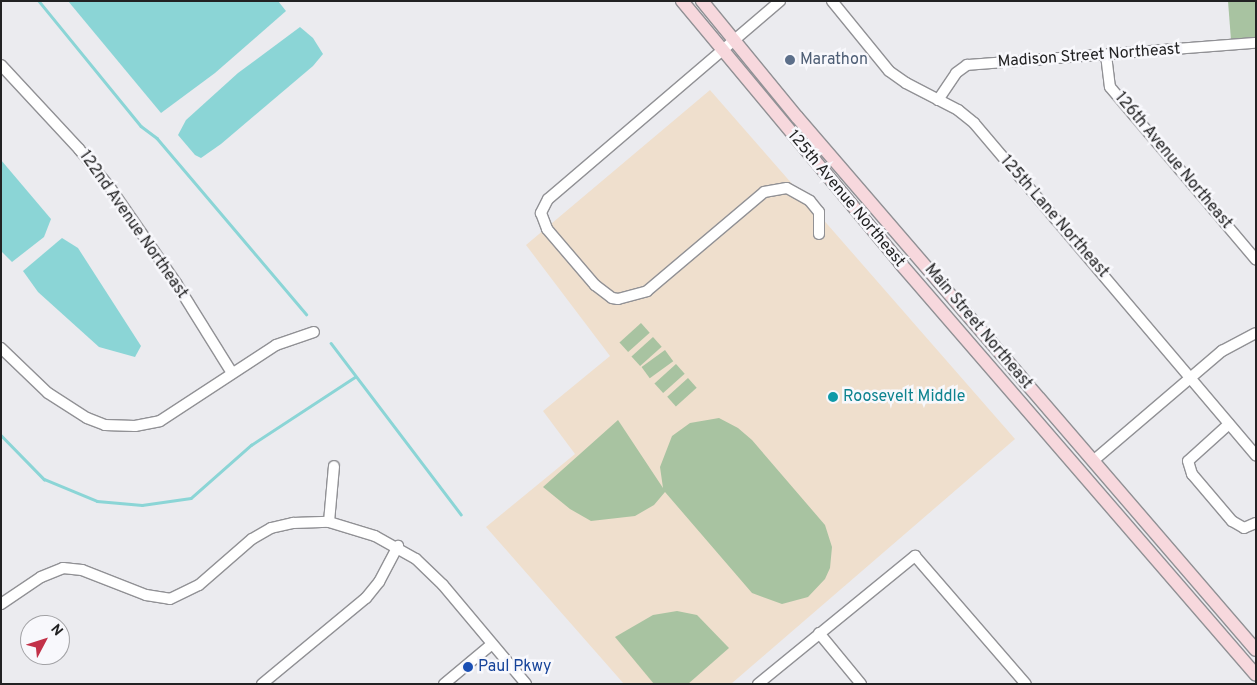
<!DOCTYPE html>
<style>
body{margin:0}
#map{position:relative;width:1257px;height:685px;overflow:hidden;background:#ebebef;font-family:Overpass,sans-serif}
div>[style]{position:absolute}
.education>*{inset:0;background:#efdfcd}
.green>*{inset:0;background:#a8c3a1;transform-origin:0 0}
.water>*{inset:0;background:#8bd5d6}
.stream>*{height:2.5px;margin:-1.25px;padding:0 1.25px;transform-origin:1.25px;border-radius:1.25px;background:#8bd5d6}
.roads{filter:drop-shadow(1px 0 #919195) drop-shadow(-1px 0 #919195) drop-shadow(0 1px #919195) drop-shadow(0 -1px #919195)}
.minor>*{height:10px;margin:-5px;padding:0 5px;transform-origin:5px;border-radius:5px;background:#fff}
.major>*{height:12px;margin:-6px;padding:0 6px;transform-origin:6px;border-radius:6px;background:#f7d8dd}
.dots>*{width:14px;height:14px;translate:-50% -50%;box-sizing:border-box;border:2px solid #f8f8fc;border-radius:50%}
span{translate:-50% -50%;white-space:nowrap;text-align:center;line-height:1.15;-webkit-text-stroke:5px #f8f8fc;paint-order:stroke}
.street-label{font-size:16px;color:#222223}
.service-label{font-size:16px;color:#4e5e75}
.left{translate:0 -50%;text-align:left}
.culture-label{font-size:16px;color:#0d838f}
.transit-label{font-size:16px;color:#164399}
.frame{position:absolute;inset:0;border:2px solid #222223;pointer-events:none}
.north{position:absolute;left:20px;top:615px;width:50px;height:50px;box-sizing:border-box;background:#f8f8fc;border:1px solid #a2a2a5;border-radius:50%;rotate:50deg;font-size:14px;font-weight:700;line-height:20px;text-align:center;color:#222223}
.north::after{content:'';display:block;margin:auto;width:18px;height:22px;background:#c23148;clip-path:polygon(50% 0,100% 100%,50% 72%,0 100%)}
</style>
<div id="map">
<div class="education">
<i style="clip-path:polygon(710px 90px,1015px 439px,731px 684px,624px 684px,486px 527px,575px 454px,543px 411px,610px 356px,526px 245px)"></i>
</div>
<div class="green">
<i style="clip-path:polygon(1228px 1px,1256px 1px,1256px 37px,1231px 40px)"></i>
<i style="left:641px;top:323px;width:13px;height:29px;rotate:48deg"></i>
<i style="left:653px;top:337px;width:13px;height:29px;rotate:48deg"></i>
<i style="left:665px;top:350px;width:14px;height:29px;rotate:54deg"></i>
<i style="left:676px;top:364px;width:13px;height:29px;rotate:48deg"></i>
<i style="left:688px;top:378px;width:13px;height:28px;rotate:48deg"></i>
<i style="clip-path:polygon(719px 418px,738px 428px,752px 440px,825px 525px,832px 547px,830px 568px,825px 579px,808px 597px,782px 604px,752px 593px,665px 492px,654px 505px,635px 516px,591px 521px,570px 509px,543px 487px,618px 420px,663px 488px,660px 467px,672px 436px,690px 423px)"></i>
<i style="clip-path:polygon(677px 611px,697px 615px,729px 648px,688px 684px,654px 684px,615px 637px,653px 615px)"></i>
</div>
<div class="water">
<i style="clip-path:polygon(68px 1px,278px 1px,286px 11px,215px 73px,161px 113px)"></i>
<i style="clip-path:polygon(300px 27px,313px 38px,323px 54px,313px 66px,221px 144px,201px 158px,195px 155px,178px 135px,186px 120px,238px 73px)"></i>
<i style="clip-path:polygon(1px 160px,51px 219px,44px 237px,12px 262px,1px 251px)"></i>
<i style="clip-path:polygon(62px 238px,78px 248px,141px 346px,135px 357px,99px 347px,38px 292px,23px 271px)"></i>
</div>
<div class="stream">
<i style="left:39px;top:1px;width:161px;rotate:50.8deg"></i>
<i style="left:141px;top:126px;width:20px;rotate:37deg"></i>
<i style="left:157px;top:138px;width:231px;rotate:49.7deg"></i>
<i style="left:859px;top:1px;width:29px"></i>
<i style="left:331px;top:343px;width:215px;rotate:52.8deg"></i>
<i style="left:1px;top:435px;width:62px;rotate:45.7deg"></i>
<i style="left:44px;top:479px;width:57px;rotate:22.5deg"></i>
<i style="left:97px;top:501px;width:45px;rotate:5.1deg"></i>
<i style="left:142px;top:505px;width:49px;rotate:-8.1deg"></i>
<i style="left:191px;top:498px;width:80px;rotate:-41.5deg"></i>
<i style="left:251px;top:445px;width:124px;rotate:-33.2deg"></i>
</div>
<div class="roads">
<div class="minor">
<i style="left:780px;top:1px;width:305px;rotate:139.5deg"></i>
<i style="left:548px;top:199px;width:16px;rotate:117deg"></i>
<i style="left:541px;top:213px;width:17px;rotate:69deg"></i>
<i style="left:547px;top:229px;width:74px;rotate:49.4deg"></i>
<i style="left:595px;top:285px;width:21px;rotate:37deg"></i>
<i style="left:612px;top:298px;width:6px;rotate:9deg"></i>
<i style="left:618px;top:299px;width:30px;rotate:-15deg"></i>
<i style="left:647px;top:291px;width:153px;rotate:-40.2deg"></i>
<i style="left:764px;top:192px;width:23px;rotate:-10deg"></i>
<i style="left:787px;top:188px;width:26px;rotate:29deg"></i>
<i style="left:810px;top:201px;width:14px;rotate:51deg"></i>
<i style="left:819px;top:212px;width:22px;rotate:90deg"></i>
<i style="left:832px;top:1px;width:90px;rotate:50.8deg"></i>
<i style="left:889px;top:71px;width:21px;rotate:35deg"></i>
<i style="left:906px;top:83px;width:59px;rotate:27.4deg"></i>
<i style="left:958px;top:110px;width:21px;rotate:39deg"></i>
<i style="left:974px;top:123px;width:436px;rotate:49.7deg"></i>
<i style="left:1106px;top:55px;width:32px;rotate:83deg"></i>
<i style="left:1110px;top:87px;width:226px;rotate:49.8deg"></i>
<i style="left:1px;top:65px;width:115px;rotate:47.1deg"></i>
<i style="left:79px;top:149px;width:51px;rotate:51.3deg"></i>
<i style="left:111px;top:189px;width:114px;rotate:55.3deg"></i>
<i style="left:176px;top:283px;width:106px;rotate:58.1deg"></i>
<i style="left:938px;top:100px;width:32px;rotate:-56deg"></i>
<i style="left:956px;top:73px;width:14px;rotate:-36deg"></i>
<i style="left:967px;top:65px;width:290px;rotate:-4.4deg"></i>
<i style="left:1px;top:348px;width:65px;rotate:43.8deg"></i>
<i style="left:48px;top:393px;width:46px;rotate:32.7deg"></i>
<i style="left:87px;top:418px;width:19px;rotate:21deg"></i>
<i style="left:105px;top:425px;width:30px;rotate:2deg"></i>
<i style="left:135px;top:426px;width:25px;rotate:-11deg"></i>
<i style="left:160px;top:421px;width:139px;rotate:-33.2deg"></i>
<i style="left:276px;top:345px;width:40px;rotate:-18.9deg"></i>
<i style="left:1229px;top:424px;width:55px;rotate:137.9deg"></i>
<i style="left:1188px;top:461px;width:14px;rotate:73deg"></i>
<i style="left:1192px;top:474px;width:62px;rotate:49.6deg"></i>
<i style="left:1232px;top:521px;width:14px;rotate:30deg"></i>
<i style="left:1244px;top:528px;width:13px;rotate:-23deg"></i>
<i style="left:1093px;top:461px;width:170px;rotate:-40.5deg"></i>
<i style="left:1222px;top:351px;width:38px;rotate:-28deg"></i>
<i style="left:329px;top:522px;width:56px;rotate:-84.9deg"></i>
<i style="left:1px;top:604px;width:48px;rotate:-34deg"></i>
<i style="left:41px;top:577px;width:24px;rotate:-22deg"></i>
<i style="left:63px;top:568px;width:19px;rotate:6deg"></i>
<i style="left:82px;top:570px;width:69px;rotate:21.3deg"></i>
<i style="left:146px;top:595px;width:24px;rotate:9deg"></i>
<i style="left:170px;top:599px;width:32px;rotate:-26deg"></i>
<i style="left:199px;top:585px;width:70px;rotate:-41deg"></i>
<i style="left:252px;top:539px;width:22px;rotate:-30deg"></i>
<i style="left:271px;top:528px;width:23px;rotate:-13deg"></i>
<i style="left:293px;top:523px;width:36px;rotate:-2deg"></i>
<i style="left:329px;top:522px;width:48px;rotate:16.9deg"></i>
<i style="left:375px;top:536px;width:47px;rotate:29.3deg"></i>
<i style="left:416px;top:559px;width:37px;rotate:44deg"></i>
<i style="left:443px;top:585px;width:129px;rotate:50deg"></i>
<i style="left:819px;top:633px;width:66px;rotate:50.5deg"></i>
<i style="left:262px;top:684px;width:135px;rotate:-39.6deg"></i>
<i style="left:366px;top:598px;width:21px;rotate:-51deg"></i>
<i style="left:379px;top:582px;width:41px;rotate:-62.2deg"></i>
<i style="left:444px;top:684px;width:62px;rotate:-39.8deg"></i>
<i style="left:758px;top:684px;width:203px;rotate:-39.2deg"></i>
<i style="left:915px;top:556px;width:169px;rotate:49.1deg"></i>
</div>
<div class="major">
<i style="left:682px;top:1px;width:341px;rotate:50.2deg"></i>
<i style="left:900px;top:263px;width:544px;rotate:49.17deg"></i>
<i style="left:702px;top:1px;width:150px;rotate:50.7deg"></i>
<i style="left:797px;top:117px;width:703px;rotate:49.27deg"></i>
</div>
</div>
<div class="dots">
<i style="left:790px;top:60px;background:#5c6f8a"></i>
<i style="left:833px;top:397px;background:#0f9aa8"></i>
<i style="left:468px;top:667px;background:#1a4fb4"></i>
</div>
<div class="street-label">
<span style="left:1089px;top:56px;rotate:-4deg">Madison Street Northeast</span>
<span style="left:1173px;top:161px;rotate:50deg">126th Avenue Northeast</span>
<span style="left:846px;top:199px;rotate:50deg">125th Avenue Northeast</span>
<span style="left:1054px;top:217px;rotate:49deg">125th Lane Northeast</span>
<span style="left:133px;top:225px;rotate:55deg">122nd Avenue Northeast</span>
<span style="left:978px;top:327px;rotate:50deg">Main Street Northeast</span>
</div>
<div class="service-label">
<span class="left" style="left:800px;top:60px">Marathon</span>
</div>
<div class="culture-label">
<span class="left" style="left:843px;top:397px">Roosevelt Middle</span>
</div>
<div class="transit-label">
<span class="left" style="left:478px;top:667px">Paul Pkwy</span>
</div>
<div class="frame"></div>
<div class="north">N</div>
</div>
